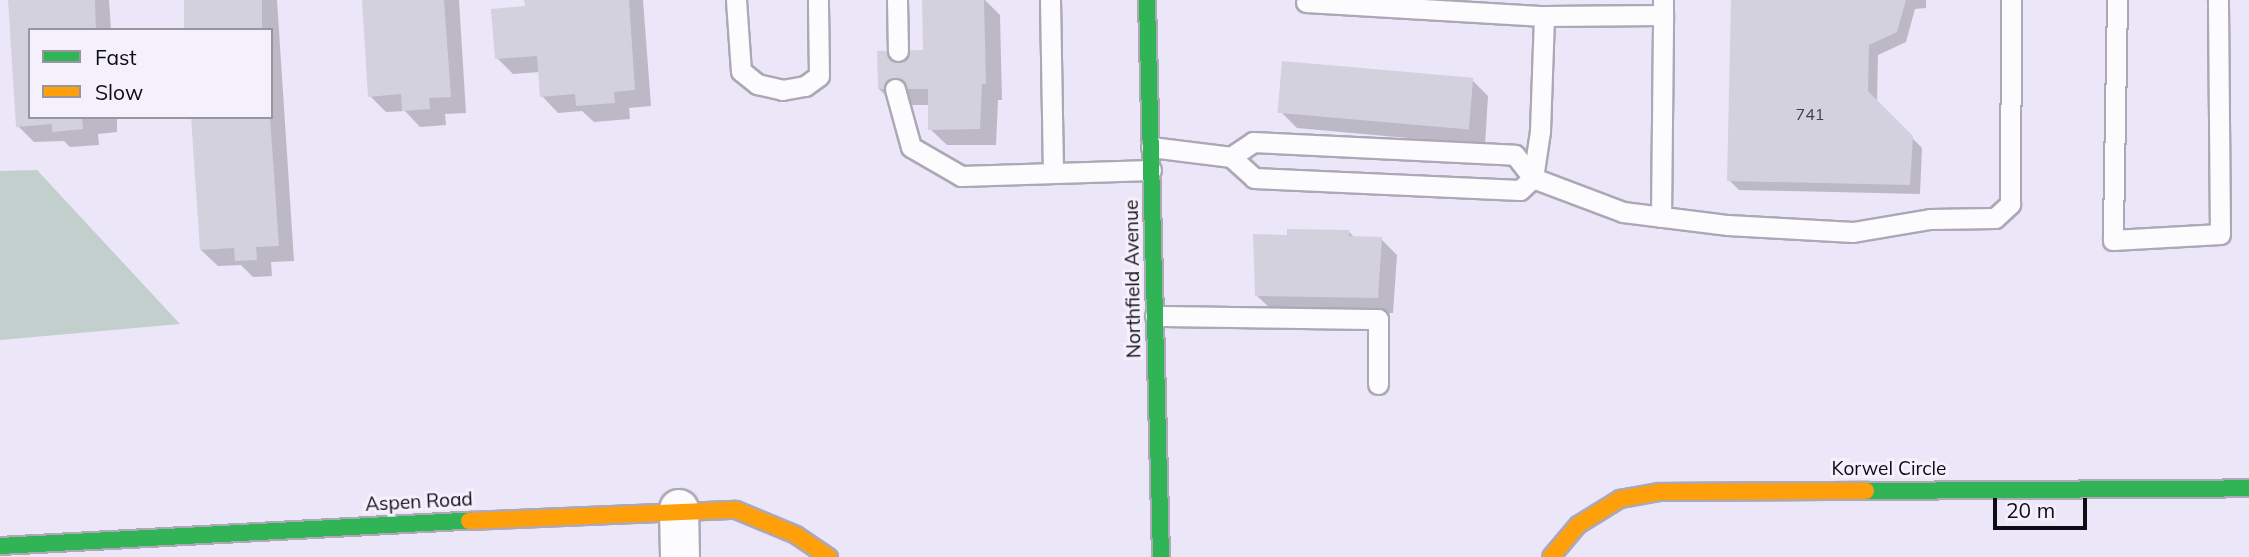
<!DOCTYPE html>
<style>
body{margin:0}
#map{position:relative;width:2249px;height:557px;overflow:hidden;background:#ece7f8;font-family:Mulish,sans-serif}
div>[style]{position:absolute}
.green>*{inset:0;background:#c3cfcc}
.shadow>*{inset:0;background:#0003}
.building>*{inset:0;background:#d4d1de;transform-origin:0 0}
.roads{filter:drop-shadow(2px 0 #aca8b5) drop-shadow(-2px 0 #aca8b5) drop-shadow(0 2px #aca8b5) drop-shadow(0 -2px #aca8b5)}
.lane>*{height:19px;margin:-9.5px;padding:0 9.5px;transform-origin:9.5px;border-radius:9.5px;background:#fcfbfe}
.street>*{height:38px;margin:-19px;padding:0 19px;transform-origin:19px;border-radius:19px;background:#fcfbfe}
.fast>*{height:16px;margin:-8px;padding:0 8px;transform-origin:8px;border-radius:8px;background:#30b455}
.slow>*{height:16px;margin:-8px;padding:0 8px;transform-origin:8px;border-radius:8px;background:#ff9f0a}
span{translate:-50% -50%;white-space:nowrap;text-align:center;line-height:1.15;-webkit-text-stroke:6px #f4f1fd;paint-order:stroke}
.number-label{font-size:16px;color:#413e48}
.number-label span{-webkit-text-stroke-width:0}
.street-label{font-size:19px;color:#0d0b14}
.legend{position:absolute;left:28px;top:28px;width:245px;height:91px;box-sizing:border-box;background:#f4f1fd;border:2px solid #9895a0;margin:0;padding:9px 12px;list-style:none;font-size:21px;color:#0d0b14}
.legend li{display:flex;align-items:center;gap:14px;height:35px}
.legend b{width:35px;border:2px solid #9895a0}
.scale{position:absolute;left:1993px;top:498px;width:94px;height:32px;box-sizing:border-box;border:4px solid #0d0b14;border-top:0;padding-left:9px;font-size:21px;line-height:24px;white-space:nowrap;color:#0d0b14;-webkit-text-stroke:5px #f4f1fd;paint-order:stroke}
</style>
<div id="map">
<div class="green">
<i style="clip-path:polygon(37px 170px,180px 324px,0 340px,0 171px)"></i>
</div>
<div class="shadow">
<i style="clip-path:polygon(10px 0,109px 0,111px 30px,30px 30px,30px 117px,117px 117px,117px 132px,98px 134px,99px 145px,70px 147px,64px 141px,34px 142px,18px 126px)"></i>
<i style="clip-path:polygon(186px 0,277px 0,294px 261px,271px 262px,272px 276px,253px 277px,241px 265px,218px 266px,201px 250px,193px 117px,271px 117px,271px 30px,187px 30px)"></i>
<i style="clip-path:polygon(364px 0,459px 0,466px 113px,445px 114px,446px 125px,420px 127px,405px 111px,386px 112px,370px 96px)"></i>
<i style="clip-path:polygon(526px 0,643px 0,651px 106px,629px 108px,630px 119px,594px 122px,582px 111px,558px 113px,542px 96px,540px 72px,513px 74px,497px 58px,526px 8px)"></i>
<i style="clip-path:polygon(924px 0,985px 0,1000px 15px,1002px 100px,998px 100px,996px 145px,947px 145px,930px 129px,930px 105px,896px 105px,879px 89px,925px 52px)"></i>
<i style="clip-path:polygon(1733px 0,1926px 0,1926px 8px,1915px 9px,1906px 42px,1878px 55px,1877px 102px,1922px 148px,1920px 194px,1739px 190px,1729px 180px)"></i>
<i style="clip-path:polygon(1472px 80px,1488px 96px,1485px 145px,1297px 128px,1281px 112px)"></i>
<i style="clip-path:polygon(1348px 231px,1355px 238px,1381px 239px,1397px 255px,1393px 313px,1273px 311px,1256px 295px,1289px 237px)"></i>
</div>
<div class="building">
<i style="clip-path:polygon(8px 0,95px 0,96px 30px,30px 30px,30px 117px,82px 117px,83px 129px,52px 132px,52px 124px,16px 127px)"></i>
<i style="left:184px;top:0;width:78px;height:30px"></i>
<i style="clip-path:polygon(362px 0,444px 0,451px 97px,429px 98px,430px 109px,402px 111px,401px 94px,368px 97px)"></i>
<i style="clip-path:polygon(524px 0,629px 0,635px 90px,614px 92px,615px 103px,576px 106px,575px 94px,540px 97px,537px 56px,495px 59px,491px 9px,525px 6px)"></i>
<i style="clip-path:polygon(922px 0,984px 0,986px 84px,982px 84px,980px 129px,928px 130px,928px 89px,878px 89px,877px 51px,923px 50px)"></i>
<i style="clip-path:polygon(1731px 0,1906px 0,1897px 32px,1869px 45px,1868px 91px,1913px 136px,1910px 185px,1727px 181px)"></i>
<i style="left:1282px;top:61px;width:192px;height:52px;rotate:5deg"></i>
<i style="clip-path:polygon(191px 117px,270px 117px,279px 246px,256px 247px,257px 260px,235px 261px,234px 248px,200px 250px)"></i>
<i style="clip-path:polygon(1287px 229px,1349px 230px,1349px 236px,1382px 237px,1378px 298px,1255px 296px,1253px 234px,1287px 235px)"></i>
</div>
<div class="roads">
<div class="lane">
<i style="left:736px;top:0;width:71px;rotate:86deg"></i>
<i style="left:741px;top:71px;width:21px;rotate:39deg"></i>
<i style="left:757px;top:84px;width:26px;rotate:13deg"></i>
<i style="left:782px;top:90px;width:23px;rotate:-10deg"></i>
<i style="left:805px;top:86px;width:17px;rotate:-36deg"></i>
<i style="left:819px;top:76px;width:76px;rotate:-90.8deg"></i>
<i style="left:897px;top:0;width:51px;rotate:88.9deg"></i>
<i style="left:1050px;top:0;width:173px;rotate:89deg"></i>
<i style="left:2117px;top:0;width:240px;rotate:91deg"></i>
<i style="left:2113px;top:240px;width:107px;rotate:-3.2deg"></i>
<i style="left:2220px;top:234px;width:234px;rotate:-90.5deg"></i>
<i style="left:1306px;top:2px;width:238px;rotate:3.4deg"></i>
<i style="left:1544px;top:16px;width:119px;rotate:-0.5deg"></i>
<i style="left:1663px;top:15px;width:15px;rotate:-90deg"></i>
<i style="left:895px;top:89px;width:60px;rotate:74.6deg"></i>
<i style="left:911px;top:147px;width:58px;rotate:30.1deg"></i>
<i style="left:961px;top:176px;width:190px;rotate:-1.8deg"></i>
<i style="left:1151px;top:147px;width:81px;rotate:7.1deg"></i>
<i style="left:1231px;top:157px;width:31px;rotate:42deg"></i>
<i style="left:1254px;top:178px;width:266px;rotate:2.6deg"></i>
<i style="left:1520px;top:190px;width:18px;rotate:-43deg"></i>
<i style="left:1533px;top:178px;width:48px;rotate:-81.5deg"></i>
<i style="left:1540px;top:131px;width:115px;rotate:-88deg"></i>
<i style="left:1231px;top:157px;width:27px;rotate:-34deg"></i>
<i style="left:1253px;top:142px;width:262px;rotate:2.8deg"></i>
<i style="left:1515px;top:155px;width:29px;rotate:52deg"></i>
<i style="left:1533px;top:178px;width:96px;rotate:20.7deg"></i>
<i style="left:1623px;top:212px;width:106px;rotate:7.1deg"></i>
<i style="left:1728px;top:225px;width:125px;rotate:3.2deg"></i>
<i style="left:1853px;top:232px;width:78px;rotate:-9.6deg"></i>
<i style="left:1930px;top:219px;width:65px;rotate:-0.9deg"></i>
<i style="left:1995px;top:218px;width:21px;rotate:-43deg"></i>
<i style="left:2010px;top:204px;width:204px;rotate:-89.7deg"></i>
<i style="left:1661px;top:217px;width:202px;rotate:-89.4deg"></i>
<i style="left:1155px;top:316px;width:223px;rotate:0.8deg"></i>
<i style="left:1378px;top:319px;width:65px;rotate:90deg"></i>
</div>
<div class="street">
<i style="left:679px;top:509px;width:48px;rotate:88.8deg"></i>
</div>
<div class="fast">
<i style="left:1147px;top:0;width:557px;rotate:88.56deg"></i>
<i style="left:1866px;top:491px;width:383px;rotate:-0.4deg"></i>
<i style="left:0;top:546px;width:470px;rotate:-3.1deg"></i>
</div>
<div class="slow">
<i style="left:469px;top:521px;width:267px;rotate:-2.4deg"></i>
<i style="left:736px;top:510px;width:65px;rotate:22.6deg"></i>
<i style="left:796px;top:535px;width:40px;rotate:34deg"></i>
<i style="left:1551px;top:557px;width:42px;rotate:-49.8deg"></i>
<i style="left:1578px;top:525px;width:49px;rotate:-31.8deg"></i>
<i style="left:1620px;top:499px;width:39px;rotate:-10deg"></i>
<i style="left:1658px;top:492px;width:208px;rotate:-0.3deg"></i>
</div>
</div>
<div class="number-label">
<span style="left:1810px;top:114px">741</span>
</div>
<div class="street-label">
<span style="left:1133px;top:279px;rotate:-91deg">Northfield Avenue</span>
<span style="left:1889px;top:469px">Korwel Circle</span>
<span style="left:419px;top:502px;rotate:-3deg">Aspen Road</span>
</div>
<ul class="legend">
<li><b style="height:9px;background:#30b455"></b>Fast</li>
<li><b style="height:9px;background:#ff9f0a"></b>Slow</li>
</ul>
<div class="scale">20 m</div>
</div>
